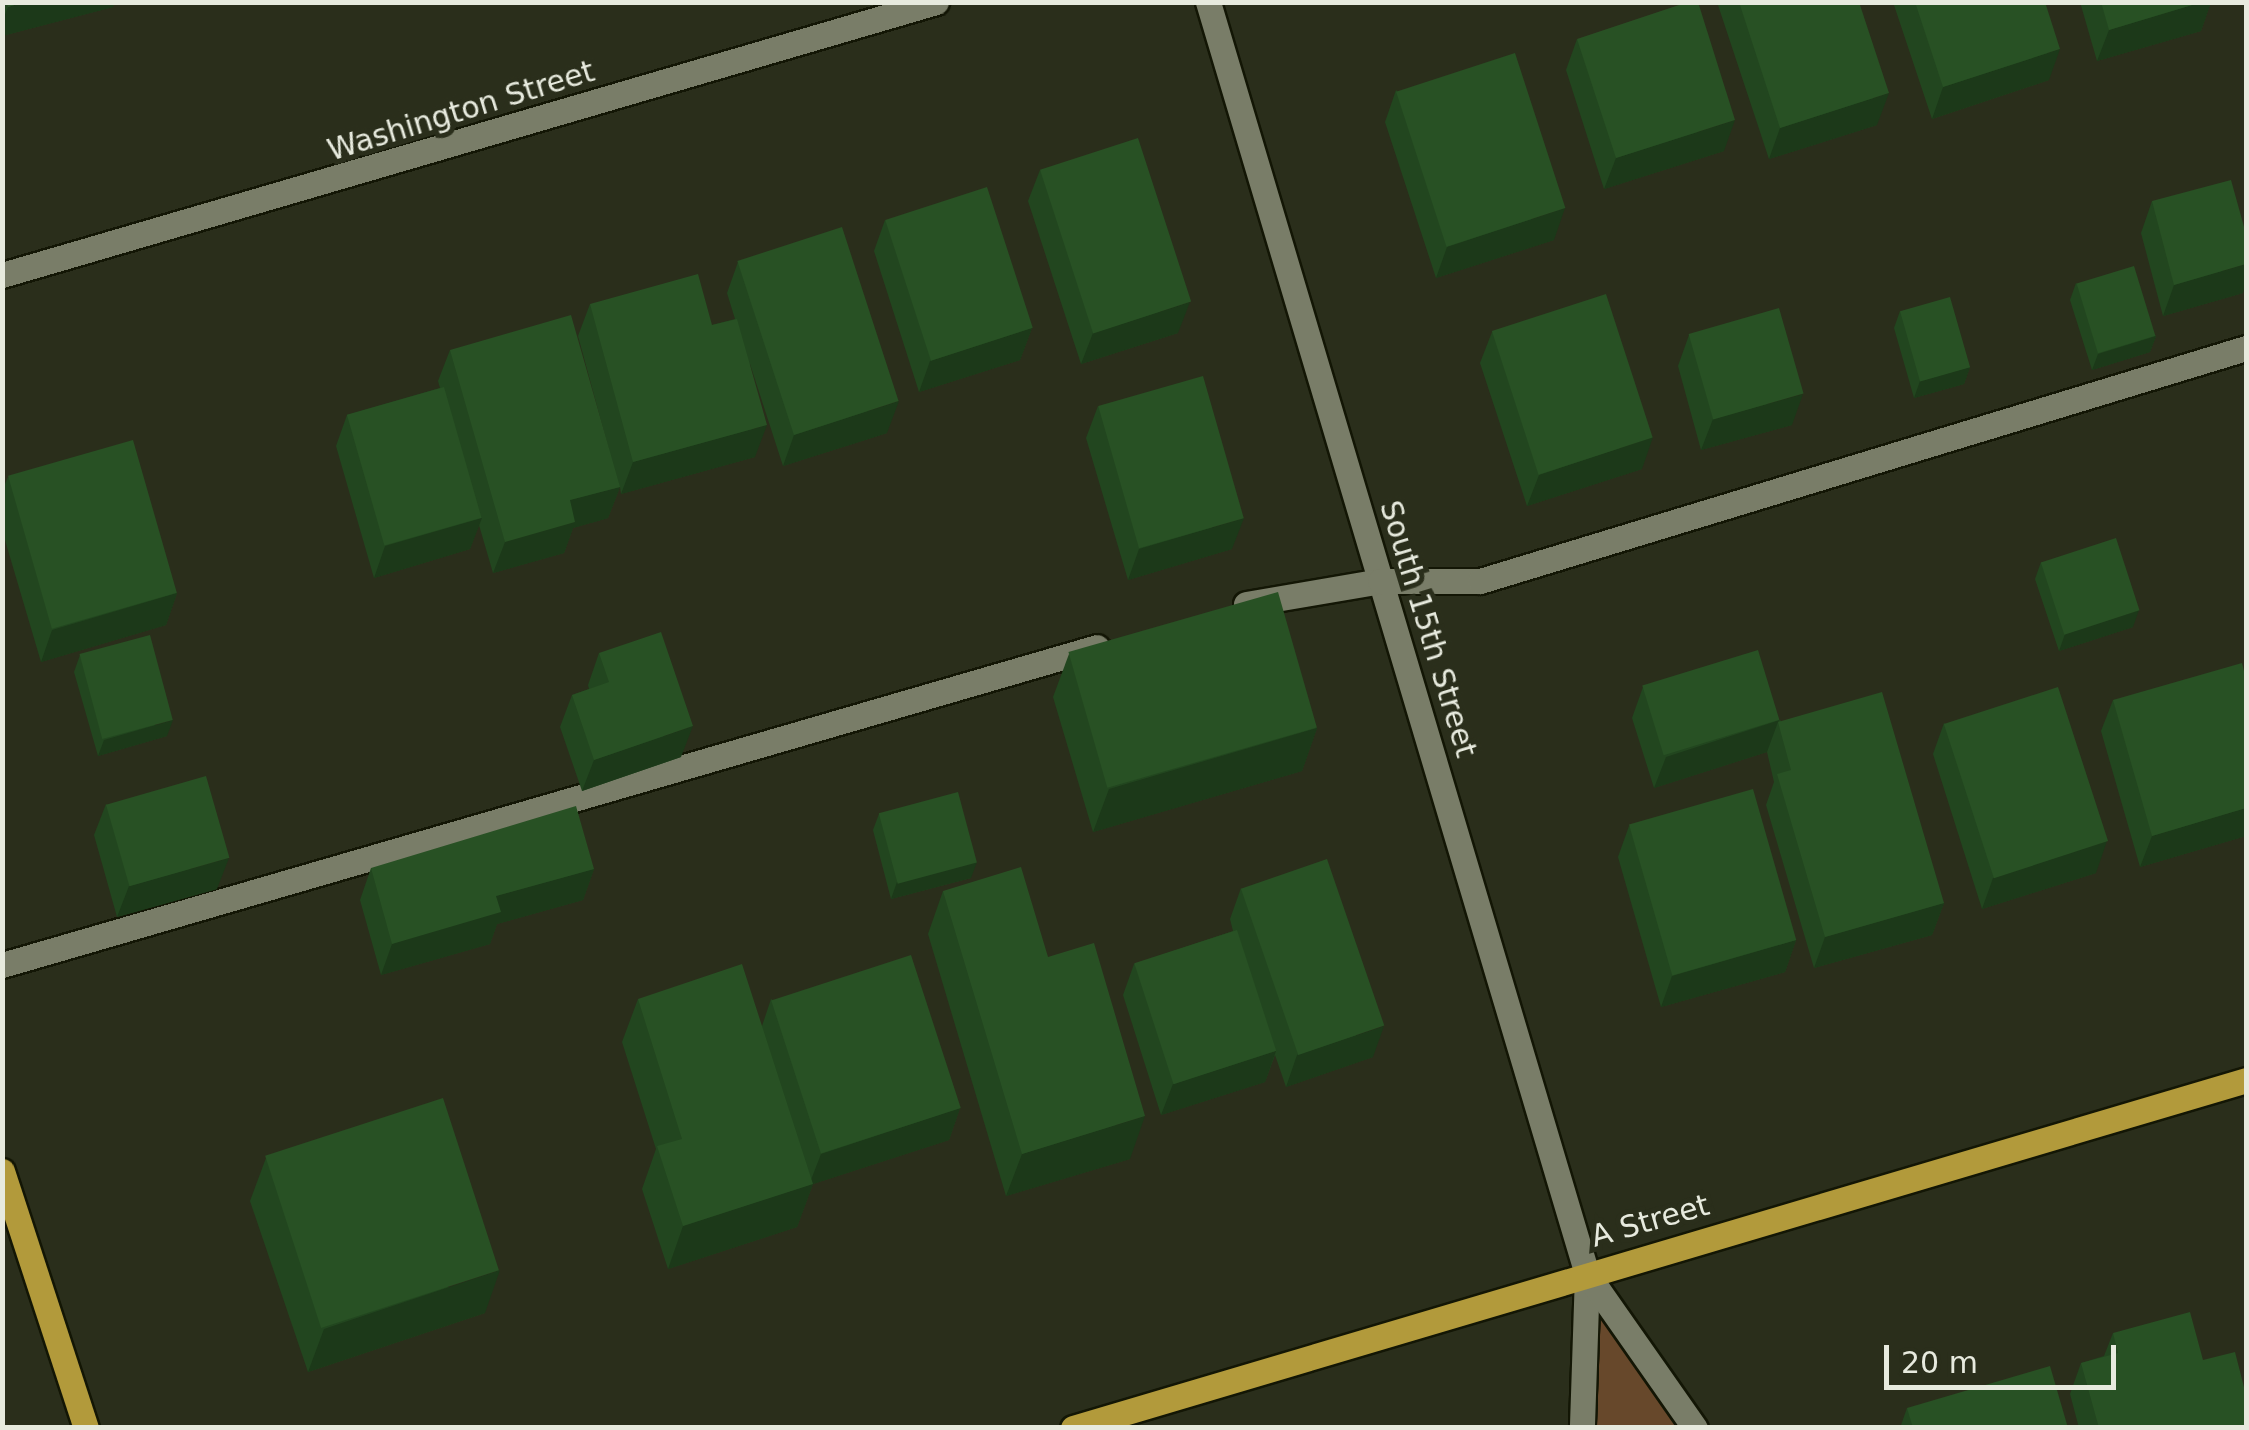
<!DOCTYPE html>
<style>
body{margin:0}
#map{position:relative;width:2249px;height:1430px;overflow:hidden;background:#2a2e1b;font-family:"DejaVu Sans",sans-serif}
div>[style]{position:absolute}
.green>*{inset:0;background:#67482b}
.roads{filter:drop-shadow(2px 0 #131605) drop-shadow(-2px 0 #131605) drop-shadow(0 2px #131605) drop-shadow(0 -2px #131605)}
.minor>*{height:25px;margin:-12.5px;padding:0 12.5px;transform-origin:12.5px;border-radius:12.5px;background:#797d68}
.major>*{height:25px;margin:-12.5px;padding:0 12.5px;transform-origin:12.5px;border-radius:12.5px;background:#b29a3b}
.wall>*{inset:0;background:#22461f}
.shaded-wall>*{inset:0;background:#1c3919}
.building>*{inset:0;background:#285124;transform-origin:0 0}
span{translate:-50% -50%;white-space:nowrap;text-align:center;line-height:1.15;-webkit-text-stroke:10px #2a2e1b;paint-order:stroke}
.street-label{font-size:30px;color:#e7eade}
.frame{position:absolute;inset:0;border:5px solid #e7eade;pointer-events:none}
.scale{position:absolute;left:1884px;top:1345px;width:232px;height:45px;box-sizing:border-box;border:5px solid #e7eade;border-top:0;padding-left:12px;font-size:30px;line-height:35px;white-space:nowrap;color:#e7eade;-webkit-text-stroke:8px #2a2e1b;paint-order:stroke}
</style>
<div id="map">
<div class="green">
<i style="clip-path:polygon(1587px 1274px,1695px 1427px,1582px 1428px)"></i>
</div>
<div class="roads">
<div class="minor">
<i style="left:1208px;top:2px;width:1327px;rotate:73.41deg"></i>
<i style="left:1587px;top:1274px;width:154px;rotate:91.9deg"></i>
<i style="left:2px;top:275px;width:973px;rotate:-16.29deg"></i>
<i style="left:1246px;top:604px;width:136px;rotate:-9.7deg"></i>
<i style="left:1380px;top:581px;width:100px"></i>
<i style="left:1480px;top:581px;width:801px;rotate:-16.92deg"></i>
<i style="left:2px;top:965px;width:1140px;rotate:-16.19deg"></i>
<i style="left:1587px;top:1274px;width:188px;rotate:55deg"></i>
</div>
<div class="major">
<i style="left:2px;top:1171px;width:270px;rotate:71.9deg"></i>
<i style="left:1073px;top:1428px;width:1224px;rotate:-16.52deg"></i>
</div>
</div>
<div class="wall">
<i style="clip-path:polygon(2px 2px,115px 2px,113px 7px,2px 36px)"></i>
<i style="clip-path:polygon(1717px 2px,1859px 2px,1877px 125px,1769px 159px)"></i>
<i style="clip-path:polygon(1893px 2px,2045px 2px,2049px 80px,1932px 119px)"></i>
<i style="clip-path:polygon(2080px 2px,2211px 2px,2201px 31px,2097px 61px)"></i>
<i style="clip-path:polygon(1577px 39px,1724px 151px,1604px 189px,1566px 70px)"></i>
<i style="clip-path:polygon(1396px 90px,1554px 240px,1436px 278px,1385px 122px)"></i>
<i style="clip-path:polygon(1040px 170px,1178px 333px,1081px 364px,1028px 201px)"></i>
<i style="clip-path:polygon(2152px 201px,2243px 293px,2163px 316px,2141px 233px)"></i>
<i style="clip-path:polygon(885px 220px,1032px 328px,1020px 360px,919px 392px,874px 251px)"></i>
<i style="clip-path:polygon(738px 262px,887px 433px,783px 466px,750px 364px,755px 457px,621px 494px,620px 487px,608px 518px,573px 528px,564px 553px,493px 573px,479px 525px,470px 549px,374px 578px,336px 446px,347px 415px,440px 388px,438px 381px,450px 350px,609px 450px,578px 336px,590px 304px,712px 325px,735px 319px,727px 293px)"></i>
<i style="clip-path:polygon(2076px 283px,2156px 336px,2150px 352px,2092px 370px,2070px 300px)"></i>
<i style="clip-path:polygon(1900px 311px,1970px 367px,1964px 384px,1914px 398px,1894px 328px)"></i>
<i style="clip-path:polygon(1492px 332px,1642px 469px,1527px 506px,1480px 363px)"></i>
<i style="clip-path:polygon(1689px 335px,1792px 425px,1701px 450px,1678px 366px)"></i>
<i style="clip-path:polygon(1098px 406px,1232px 549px,1128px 580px,1086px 438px)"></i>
<i style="clip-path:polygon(8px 477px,177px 593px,166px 625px,41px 662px,2px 530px,2px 491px)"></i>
<i style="clip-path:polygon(2041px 562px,2133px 627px,2059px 651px,2035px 579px)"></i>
<i style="clip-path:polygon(599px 653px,681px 757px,582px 791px,560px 727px,572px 695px,589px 689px,588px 685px)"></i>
<i style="clip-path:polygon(1069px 654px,1317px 728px,1302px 771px,1093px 832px,1053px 697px)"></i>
<i style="clip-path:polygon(80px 655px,167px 736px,98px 756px,74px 672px)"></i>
<i style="clip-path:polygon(2246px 679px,2246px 836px,2140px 867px,2101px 731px,2113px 700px)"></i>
<i style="clip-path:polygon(1643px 687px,1780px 720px,1944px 903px,1932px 935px,1814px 968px,1766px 805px,1774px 782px,1767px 752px,1654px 788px,1632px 718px)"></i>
<i style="clip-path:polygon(1944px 723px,2096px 873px,1982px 909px,1933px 754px)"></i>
<i style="clip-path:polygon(106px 804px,217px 889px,117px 917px,94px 835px)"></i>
<i style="clip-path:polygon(879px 814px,971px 878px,891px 899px,873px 830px)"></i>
<i style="clip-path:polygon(1629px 826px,1796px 940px,1785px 972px,1661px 1007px,1618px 857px)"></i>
<i style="clip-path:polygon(371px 868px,594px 869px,583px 900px,497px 924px,490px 944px,381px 975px,360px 900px)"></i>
<i style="clip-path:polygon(1241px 888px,1373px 1057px,1286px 1087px,1275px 1055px,1265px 1082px,1161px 1115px,1123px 995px,1134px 964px,1233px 931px,1230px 919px)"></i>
<i style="clip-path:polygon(943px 891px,1048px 957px,1130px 1159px,1006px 1196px,928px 934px)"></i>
<i style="clip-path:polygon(638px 999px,762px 1026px,771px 999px,960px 1108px,949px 1140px,813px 1184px,797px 1227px,668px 1269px,642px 1189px,656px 1149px,622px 1042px)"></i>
<i style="clip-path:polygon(266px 1158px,485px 1313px,308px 1372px,250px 1201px)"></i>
<i style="clip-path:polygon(2113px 1333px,2246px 1428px,2079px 1428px,2070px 1394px,2081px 1363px,2104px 1356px)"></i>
<i style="clip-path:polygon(1907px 1408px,2068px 1428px,1900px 1428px)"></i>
</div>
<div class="shaded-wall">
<i style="clip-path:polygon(24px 2px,115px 2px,113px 7px,2px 36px,2px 22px,8px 7px)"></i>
<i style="clip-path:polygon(2202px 2px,2211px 2px,2201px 31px,2097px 61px,2109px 30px)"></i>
<i style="clip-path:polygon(2060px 49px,2049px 80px,1932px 119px,1943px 87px)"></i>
<i style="clip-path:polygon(1889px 93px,1877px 125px,1769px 159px,1780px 128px)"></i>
<i style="clip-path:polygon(1735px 120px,1724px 151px,1604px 189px,1616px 158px)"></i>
<i style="clip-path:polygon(1565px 208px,1554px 240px,1436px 278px,1447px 247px)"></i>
<i style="clip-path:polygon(2246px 264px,2246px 283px,2243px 293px,2163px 316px,2174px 285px)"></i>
<i style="clip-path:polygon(1190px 302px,1178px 333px,1081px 364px,1093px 333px)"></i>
<i style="clip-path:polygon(1032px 328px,1020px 360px,919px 392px,930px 361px)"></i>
<i style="clip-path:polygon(2156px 336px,2150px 352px,2092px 370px,2098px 354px)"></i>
<i style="clip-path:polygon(1970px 367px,1964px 384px,1914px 398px,1920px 381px)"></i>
<i style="clip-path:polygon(1803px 394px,1792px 425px,1701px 450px,1713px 419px)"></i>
<i style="clip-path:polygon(899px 401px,887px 433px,783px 466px,794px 435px)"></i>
<i style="clip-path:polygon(767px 425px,755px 457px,621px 494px,633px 462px)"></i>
<i style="clip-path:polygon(1653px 437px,1642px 469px,1527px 506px,1539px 475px)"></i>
<i style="clip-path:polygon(620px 487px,608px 518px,573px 528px,564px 553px,493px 573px,505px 542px,570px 500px)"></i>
<i style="clip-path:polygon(482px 518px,470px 549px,374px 578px,385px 546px)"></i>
<i style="clip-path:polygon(1244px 518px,1232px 549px,1128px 580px,1139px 549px)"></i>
<i style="clip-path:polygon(177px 593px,166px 625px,41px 662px,52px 630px)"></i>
<i style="clip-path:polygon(2139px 610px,2133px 627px,2059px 651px,2065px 634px)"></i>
<i style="clip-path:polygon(173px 720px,167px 736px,98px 756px,104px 740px)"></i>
<i style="clip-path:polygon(1780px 720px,1778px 722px,1767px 752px,1654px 788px,1666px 757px)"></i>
<i style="clip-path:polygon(693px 726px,681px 757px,582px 791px,594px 760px)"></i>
<i style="clip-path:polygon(1317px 728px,1302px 771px,1093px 832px,1109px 789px)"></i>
<i style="clip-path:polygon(2246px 808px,2246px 836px,2140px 867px,2152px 836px)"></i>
<i style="clip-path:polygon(2107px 841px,2096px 873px,1982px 909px,1993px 878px)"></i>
<i style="clip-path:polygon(229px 858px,217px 889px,117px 917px,129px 886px)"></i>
<i style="clip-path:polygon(977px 862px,971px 878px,891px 899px,897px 882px)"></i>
<i style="clip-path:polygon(594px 869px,583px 900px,497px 924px,490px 944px,381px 975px,392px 944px,496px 896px)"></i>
<i style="clip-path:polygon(1944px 903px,1932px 935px,1814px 968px,1825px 937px)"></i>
<i style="clip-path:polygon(1796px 940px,1785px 972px,1661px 1007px,1672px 976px)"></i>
<i style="clip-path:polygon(1384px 1026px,1373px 1057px,1286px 1087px,1297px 1055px)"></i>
<i style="clip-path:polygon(1276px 1051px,1265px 1082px,1161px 1115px,1173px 1084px)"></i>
<i style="clip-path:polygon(960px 1108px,949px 1140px,813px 1184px,797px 1227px,668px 1269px,683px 1226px,809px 1185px,821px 1154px)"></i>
<i style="clip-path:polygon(1145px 1116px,1130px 1159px,1006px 1196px,1022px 1154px)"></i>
<i style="clip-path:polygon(500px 1270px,485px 1313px,308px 1372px,324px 1329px)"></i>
</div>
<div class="building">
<i style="clip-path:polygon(7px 2px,24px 2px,8px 7px)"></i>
<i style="clip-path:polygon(1688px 2px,1698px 2px,1735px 120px,1616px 158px,1577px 39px)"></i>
<i style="clip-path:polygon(1739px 2px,1859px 2px,1889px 93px,1780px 128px)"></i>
<i style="clip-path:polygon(1915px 2px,2045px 2px,2060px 49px,1943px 87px)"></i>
<i style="clip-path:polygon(2101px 2px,2202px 2px,2109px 30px)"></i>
<i style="left:1515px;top:53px;width:163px;height:125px;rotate:72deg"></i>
<i style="left:1138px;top:138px;width:172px;height:103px;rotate:72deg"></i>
<i style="clip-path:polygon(2231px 180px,2246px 234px,2246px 264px,2174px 285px,2152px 201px)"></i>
<i style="left:987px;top:187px;width:148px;height:107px;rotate:72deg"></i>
<i style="left:842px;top:227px;width:183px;height:110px;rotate:72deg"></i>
<i style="left:2134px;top:266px;width:73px;height:60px;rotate:73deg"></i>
<i style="clip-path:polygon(698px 274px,712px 325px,737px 319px,767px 425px,633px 462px,590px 304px)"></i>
<i style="left:1606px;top:294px;width:151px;height:120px;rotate:72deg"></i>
<i style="left:1950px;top:297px;width:73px;height:52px;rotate:74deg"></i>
<i style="left:1779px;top:308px;width:89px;height:94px;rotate:74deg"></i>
<i style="clip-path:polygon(571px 315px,620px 487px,570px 500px,575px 522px,505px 542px,450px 350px)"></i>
<i style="left:1203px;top:376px;width:148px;height:109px;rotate:74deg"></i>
<i style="left:444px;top:387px;width:136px;height:101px;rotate:74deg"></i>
<i style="left:133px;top:440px;width:159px;height:130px;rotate:74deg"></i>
<i style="left:2116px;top:538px;width:76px;height:79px;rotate:72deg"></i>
<i style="left:1278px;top:592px;width:141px;height:218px;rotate:74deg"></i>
<i style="clip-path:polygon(661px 632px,693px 726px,594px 760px,572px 695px,609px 682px,599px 653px)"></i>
<i style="left:150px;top:635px;width:88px;height:73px;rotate:75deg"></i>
<i style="left:1758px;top:650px;width:73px;height:121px;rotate:73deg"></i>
<i style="clip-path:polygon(2242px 663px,2246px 679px,2246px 808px,2152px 836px,2113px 700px)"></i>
<i style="left:2058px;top:687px;width:162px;height:120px;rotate:72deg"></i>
<i style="clip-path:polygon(1882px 692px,1944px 903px,1825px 937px,1777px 774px,1791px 770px,1778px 722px)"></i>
<i style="left:206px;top:776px;width:85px;height:104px;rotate:74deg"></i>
<i style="left:1753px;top:789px;width:157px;height:129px;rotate:74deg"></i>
<i style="left:958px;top:792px;width:73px;height:82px;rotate:75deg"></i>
<i style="clip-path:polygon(576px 806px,594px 869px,496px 896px,501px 912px,392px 944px,371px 868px)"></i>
<i style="left:1327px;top:859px;width:176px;height:91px;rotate:71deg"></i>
<i style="clip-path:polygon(1021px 867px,1048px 957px,1094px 943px,1145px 1116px,1022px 1154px,943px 891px)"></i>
<i style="left:1237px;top:930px;width:127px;height:108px;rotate:72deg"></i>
<i style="left:911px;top:955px;width:161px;height:147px;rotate:72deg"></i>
<i style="clip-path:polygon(742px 964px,813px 1184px,683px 1226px,657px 1146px,682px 1139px,638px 999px)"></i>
<i style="left:443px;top:1098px;width:181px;height:187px;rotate:72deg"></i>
<i style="clip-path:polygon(2190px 1312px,2203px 1360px,2235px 1352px,2246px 1395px,2246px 1428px,2099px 1428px,2081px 1363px,2118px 1353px,2113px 1333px)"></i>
<i style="clip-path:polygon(2050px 1366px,2068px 1428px,1913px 1428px,1907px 1408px)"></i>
</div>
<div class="street-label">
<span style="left:461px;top:111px;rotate:-17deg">Washington Street</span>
<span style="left:1428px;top:629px;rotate:73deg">South 15th Street</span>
<span style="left:1650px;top:1221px;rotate:-16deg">A Street</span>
</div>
<div class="frame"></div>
<div class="scale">20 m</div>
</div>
